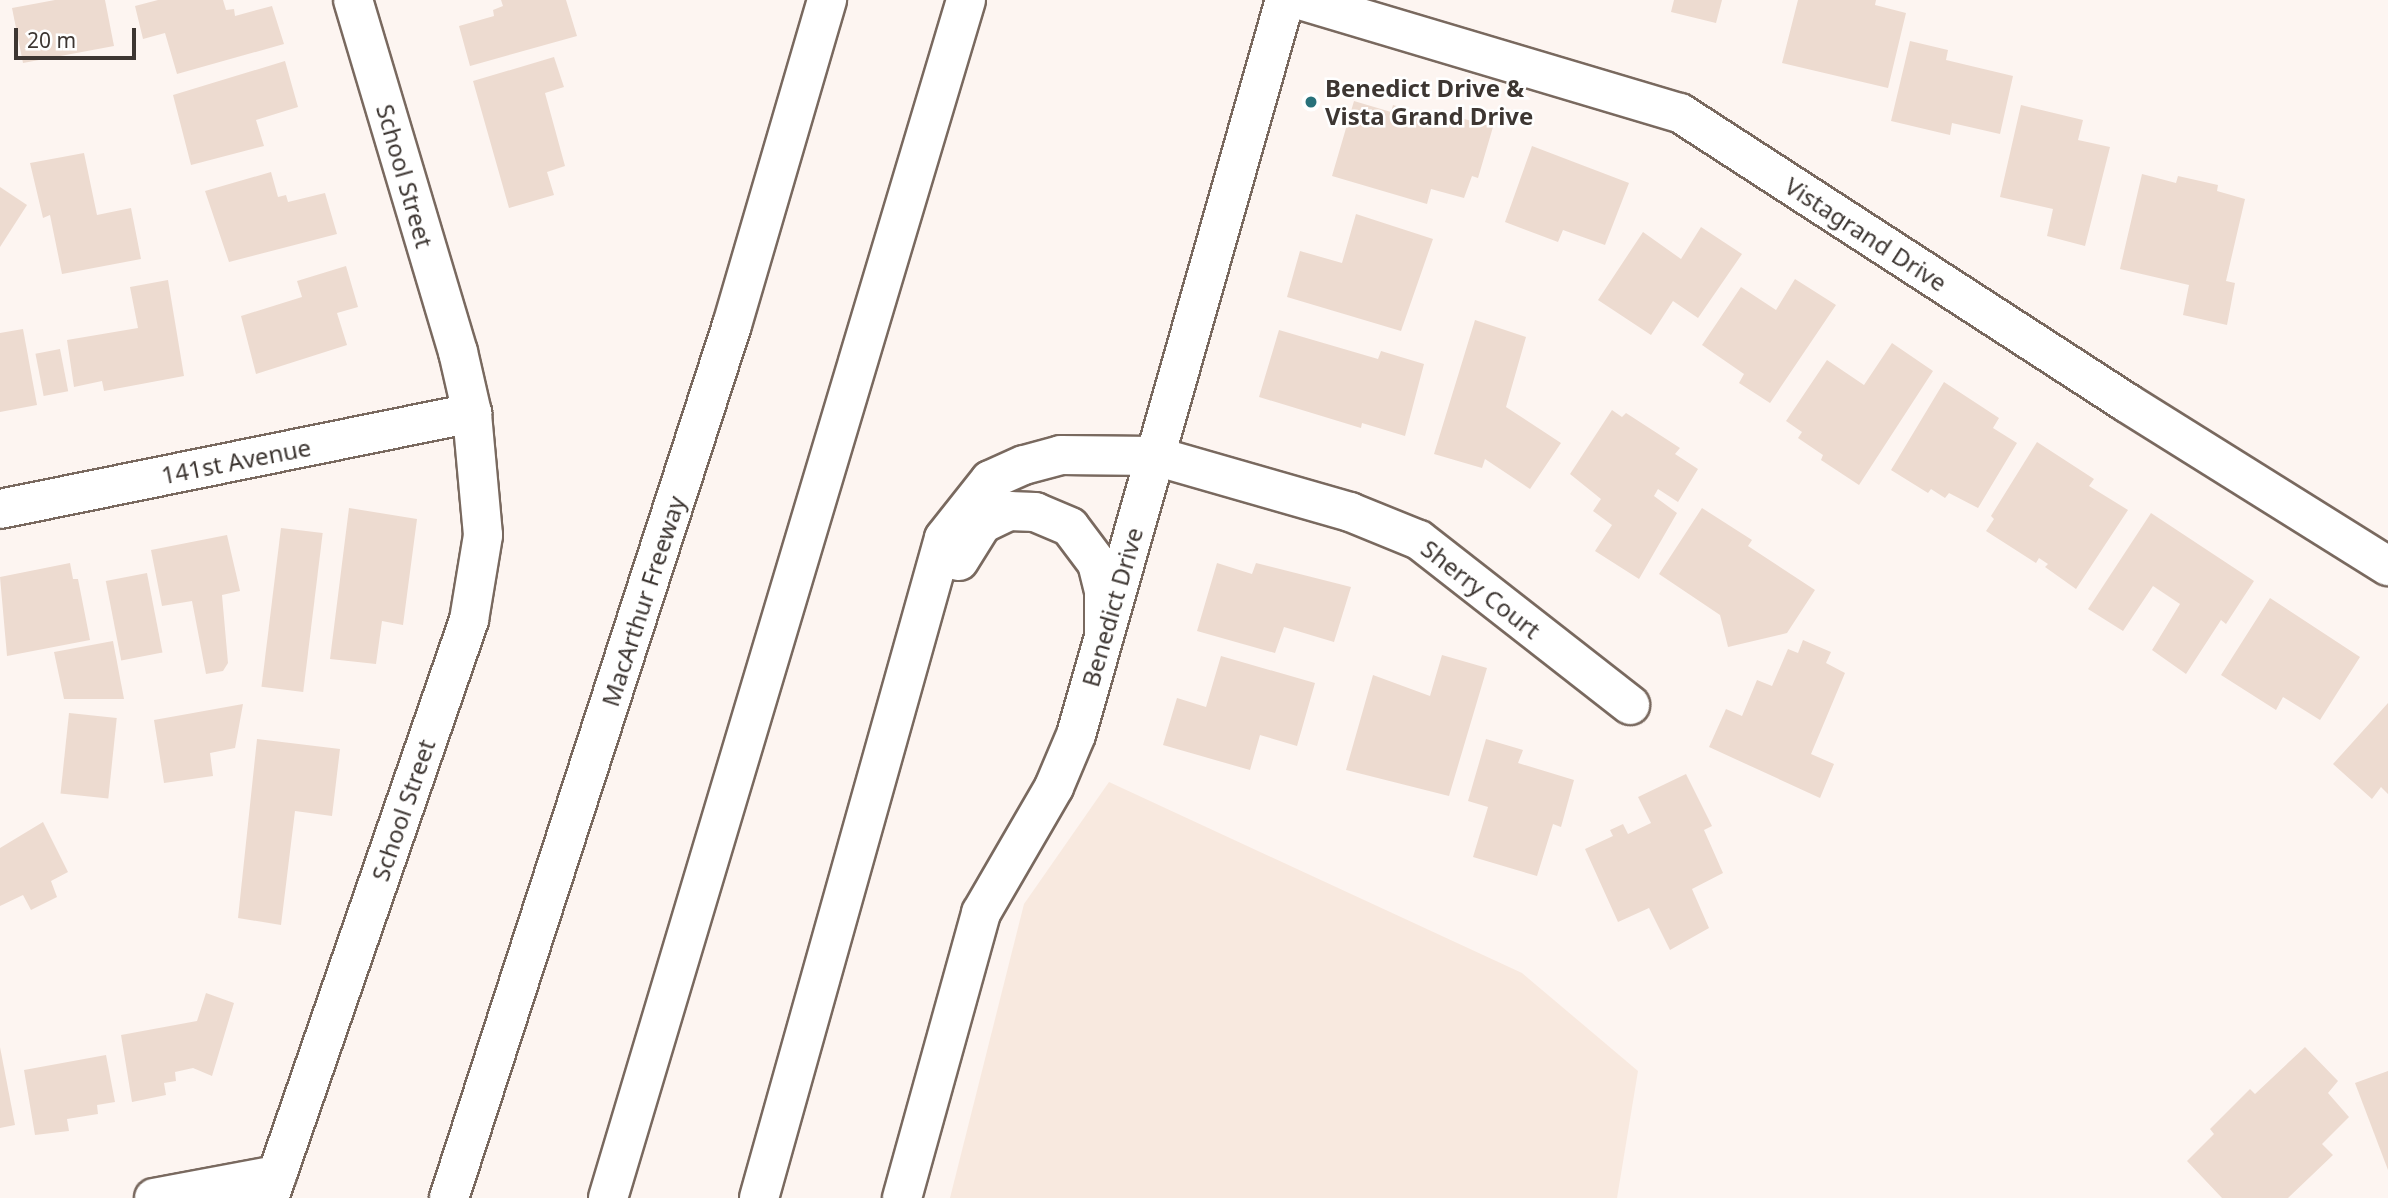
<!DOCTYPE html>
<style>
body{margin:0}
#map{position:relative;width:2388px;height:1198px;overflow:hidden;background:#fdf5f1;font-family:"Noto Sans",sans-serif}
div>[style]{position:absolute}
.built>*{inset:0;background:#f8e9df}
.building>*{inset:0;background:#eddbd0;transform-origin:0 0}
.roads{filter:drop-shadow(2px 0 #79695f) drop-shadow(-2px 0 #79695f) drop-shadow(0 2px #79695f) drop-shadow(0 -2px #79695f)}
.minor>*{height:38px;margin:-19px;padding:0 19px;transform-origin:19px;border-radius:19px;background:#fff}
.highway>*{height:38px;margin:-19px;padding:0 19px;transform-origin:19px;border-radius:19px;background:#fff}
.dots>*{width:19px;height:19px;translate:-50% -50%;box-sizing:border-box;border:4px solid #fff;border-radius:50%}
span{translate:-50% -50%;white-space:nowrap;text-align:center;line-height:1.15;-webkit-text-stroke:5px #fff;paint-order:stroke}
.poi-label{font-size:24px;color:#3d3632;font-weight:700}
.left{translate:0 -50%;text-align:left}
.street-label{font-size:24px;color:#3d3632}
.scale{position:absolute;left:14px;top:28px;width:122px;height:32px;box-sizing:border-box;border:4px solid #3d3632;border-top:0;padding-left:9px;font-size:21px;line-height:24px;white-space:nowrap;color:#3d3632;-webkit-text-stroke:5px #fff;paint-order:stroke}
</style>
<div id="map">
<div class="built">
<i style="clip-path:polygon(1109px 782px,1522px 973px,1638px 1071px,1617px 1198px,950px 1198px,1024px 904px)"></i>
</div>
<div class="building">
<i style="clip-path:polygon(55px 0,105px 0,114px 46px,23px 63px,12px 8px)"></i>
<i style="clip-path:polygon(158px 0,223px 0,226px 10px,234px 9px,235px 16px,272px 6px,284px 44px,177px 74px,165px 33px,143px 39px,135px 6px)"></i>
<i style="clip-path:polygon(501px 0,566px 0,577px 36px,470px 66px,459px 26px,494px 16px,493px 10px,503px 6px)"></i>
<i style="clip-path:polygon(1674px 0,1722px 0,1716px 23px,1671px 12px)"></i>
<i style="clip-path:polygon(1798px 0,1876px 0,1875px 5px,1906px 13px,1888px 88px,1782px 63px)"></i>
<i style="clip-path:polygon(1910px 41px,1948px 50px,1946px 60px,2013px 76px,2000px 134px,1952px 123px,1950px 135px,1891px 121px)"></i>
<i style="clip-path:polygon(554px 57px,564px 87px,545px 93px,565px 166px,547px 172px,554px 195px,509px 208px,473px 81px)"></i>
<i style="clip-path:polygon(285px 61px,298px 107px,256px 120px,264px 146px,191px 165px,173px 95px)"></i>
<i style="clip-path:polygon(1354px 101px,1391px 112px,1393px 105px,1441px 119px,1443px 113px,1493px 127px,1478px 178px,1472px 176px,1464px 198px,1431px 189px,1427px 204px,1332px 176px)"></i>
<i style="clip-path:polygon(2021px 105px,2083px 120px,2078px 140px,2110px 147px,2085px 246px,2047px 236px,2053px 209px,2000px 197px)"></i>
<i style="clip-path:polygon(1532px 146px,1629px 183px,1605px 245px,1563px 230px,1558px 242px,1505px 222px)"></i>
<i style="clip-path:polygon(84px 153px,97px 215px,131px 208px,141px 259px,62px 274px,50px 215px,43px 218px,30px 163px)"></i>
<i style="clip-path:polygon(271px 172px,278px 197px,286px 195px,288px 202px,325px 193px,337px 234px,229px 262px,205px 191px)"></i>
<i style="clip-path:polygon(2142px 174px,2176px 183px,2178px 176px,2218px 185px,2217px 191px,2245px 199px,2226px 281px,2235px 283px,2227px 325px,2183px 315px,2189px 285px,2120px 269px)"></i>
<i style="clip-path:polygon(0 187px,27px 205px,0 247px)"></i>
<i style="clip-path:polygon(1356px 214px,1433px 239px,1401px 331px,1287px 297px,1300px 251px,1342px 263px)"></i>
<i style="clip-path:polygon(1701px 227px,1742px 254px,1698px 318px,1673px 301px,1651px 335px,1598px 300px,1643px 232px,1681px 259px)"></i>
<i style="clip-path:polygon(346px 266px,358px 307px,337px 313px,347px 345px,256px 374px,241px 316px,302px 297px,297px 281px)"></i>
<i style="clip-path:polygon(1795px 279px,1836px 305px,1770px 403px,1739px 383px,1744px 374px,1702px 345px,1741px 287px,1776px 310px)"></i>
<i style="clip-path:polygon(168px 280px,184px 376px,104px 391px,102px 381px,74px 387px,67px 340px,138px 328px,130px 287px)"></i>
<i style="clip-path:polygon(1475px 320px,1526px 337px,1506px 407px,1561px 443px,1530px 489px,1485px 459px,1482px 468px,1434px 454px)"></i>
<i style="clip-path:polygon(23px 329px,37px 405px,0 412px,0 333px)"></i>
<i style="clip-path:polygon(1279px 330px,1378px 359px,1381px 351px,1424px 364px,1405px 436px,1362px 423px,1361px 428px,1259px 397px)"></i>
<i style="clip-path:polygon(1892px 343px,1933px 371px,1859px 485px,1821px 460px,1823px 455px,1798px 438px,1802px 432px,1786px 421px,1827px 360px,1864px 385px)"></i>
<i style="left:60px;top:349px;width:43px;height:25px;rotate:79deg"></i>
<i style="clip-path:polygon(1944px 382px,1999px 418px,1993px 428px,2017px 443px,1978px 508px,1949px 493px,1945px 498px,1931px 489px,1928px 493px,1891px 470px)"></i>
<i style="clip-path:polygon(1612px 410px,1622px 417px,1626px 413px,1680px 448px,1675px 454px,1698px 469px,1678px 502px,1658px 489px,1654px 496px,1677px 513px,1639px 579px,1595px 551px,1612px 525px,1593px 511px,1601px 499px,1570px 474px)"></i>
<i style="clip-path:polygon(2037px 442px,2094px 479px,2089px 486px,2128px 510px,2076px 589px,2045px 567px,2048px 564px,2039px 558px,2036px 563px,1986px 531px,1994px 519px,1991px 516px)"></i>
<i style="clip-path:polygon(349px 508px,417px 519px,403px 625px,382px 621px,376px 664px,330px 659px)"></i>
<i style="clip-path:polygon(1702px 508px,1752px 540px,1748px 546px,1815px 590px,1787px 633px,1728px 647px,1720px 615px,1659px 574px)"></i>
<i style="clip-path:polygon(2151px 513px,2254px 581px,2226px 624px,2221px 620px,2186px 674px,2152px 650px,2180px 604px,2153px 586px,2123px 631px,2088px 609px)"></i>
<i style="left:281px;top:528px;width:42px;height:160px;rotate:7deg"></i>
<i style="clip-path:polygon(227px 535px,240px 591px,222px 595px,228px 663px,223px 671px,206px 674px,192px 601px,162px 606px,151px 550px)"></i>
<i style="clip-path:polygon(70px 563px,73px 579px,78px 579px,90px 640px,7px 656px,0 577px)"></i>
<i style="clip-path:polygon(1217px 563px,1252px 574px,1256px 563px,1351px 587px,1334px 642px,1284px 627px,1275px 653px,1197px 631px)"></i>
<i style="left:147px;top:573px;width:81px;height:42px;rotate:79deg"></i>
<i style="clip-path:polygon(2270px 598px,2360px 657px,2320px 720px,2283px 697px,2276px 710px,2221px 675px)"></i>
<i style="clip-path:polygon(1803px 640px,1831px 652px,1826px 663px,1845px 673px,1811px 754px,1834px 764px,1820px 798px,1709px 747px,1726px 709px,1742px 716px,1757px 680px,1772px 686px,1788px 649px,1798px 653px)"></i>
<i style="clip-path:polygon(113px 641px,124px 699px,64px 699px,54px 652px)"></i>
<i style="clip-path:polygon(1442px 655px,1487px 668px,1449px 796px,1346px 770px,1373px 675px,1430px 696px)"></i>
<i style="clip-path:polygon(1221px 656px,1315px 683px,1297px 746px,1260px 735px,1250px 770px,1163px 745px,1177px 698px,1206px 707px)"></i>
<i style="clip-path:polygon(2388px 703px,2388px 794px,2381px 787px,2372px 799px,2333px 764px)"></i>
<i style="clip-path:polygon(243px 704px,235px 748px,210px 753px,213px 776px,164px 783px,154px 720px)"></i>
<i style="left:69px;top:713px;width:48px;height:81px;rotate:6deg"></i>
<i style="clip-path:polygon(257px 739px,340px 749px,332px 816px,295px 811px,281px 925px,238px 918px)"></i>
<i style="clip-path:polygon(1486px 739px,1523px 750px,1518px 763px,1574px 780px,1561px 827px,1553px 824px,1537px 876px,1473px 857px,1488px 807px,1468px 801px)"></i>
<i style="clip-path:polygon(1686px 774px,1712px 826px,1704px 830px,1723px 873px,1692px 889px,1709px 928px,1670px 950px,1649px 908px,1618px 922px,1585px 849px,1613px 836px,1610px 830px,1623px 824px,1628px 834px,1651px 823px,1638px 797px)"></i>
<i style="clip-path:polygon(43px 822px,68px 872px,51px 881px,57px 897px,31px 910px,23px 895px,0 906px,0 848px)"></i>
<i style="clip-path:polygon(206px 993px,234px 1003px,212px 1076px,193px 1068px,175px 1072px,176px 1081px,164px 1083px,166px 1095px,132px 1102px,121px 1035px,197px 1021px)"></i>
<i style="clip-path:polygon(0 1047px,15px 1125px,0 1128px)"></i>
<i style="clip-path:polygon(2305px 1047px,2338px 1081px,2328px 1093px,2349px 1117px,2322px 1144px,2333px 1155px,2288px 1198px,2222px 1198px,2187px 1161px,2214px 1134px,2210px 1129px,2250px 1089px,2255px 1094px)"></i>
<i style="clip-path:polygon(106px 1055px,115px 1102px,97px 1105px,98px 1114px,67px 1119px,69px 1131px,35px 1135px,24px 1070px)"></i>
<i style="clip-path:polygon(2388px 1071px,2388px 1170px,2355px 1083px)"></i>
</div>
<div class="roads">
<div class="minor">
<i style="left:1300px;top:0;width:396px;rotate:16.6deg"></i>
<i style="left:1680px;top:113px;width:533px;rotate:32.97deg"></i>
<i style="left:2127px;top:403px;width:308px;rotate:32deg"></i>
<i style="left:1155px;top:456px;width:203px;rotate:16deg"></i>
<i style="left:1350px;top:512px;width:74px;rotate:22.1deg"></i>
<i style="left:1419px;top:540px;width:268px;rotate:38deg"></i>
<i style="left:0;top:509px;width:482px;rotate:-11.5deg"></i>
<i style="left:154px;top:1198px;width:125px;rotate:-10.6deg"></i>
<i style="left:269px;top:1198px;width:612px;rotate:-70.91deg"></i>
<i style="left:469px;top:620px;width:86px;rotate:-80.6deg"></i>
<i style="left:483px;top:535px;width:122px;rotate:-95.2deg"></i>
<i style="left:472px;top:413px;width:63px;rotate:-102.9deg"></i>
<i style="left:458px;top:352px;width:367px;rotate:-106.6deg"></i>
<i style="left:902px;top:1198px;width:296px;rotate:-74.5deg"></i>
<i style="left:981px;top:913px;width:146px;rotate:-59.9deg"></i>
<i style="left:1054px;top:787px;width:56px;rotate:-67.1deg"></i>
<i style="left:1076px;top:735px;width:764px;rotate:-74.13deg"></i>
</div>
<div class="highway">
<i style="left:959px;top:561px;width:44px;rotate:-58.1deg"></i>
<i style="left:982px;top:524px;width:30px;rotate:-26deg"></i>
<i style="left:1009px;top:511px;width:26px;rotate:2deg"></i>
<i style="left:1035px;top:512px;width:38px;rotate:23deg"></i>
<i style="left:1070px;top:527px;width:45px;rotate:53.1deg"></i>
<i style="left:1097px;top:563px;width:29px;rotate:76deg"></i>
<i style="left:1104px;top:591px;width:45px;rotate:90deg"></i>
<i style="left:449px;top:1198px;width:918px;rotate:-72.04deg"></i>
<i style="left:732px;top:325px;width:339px;rotate:-73.7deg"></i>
<i style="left:608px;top:1198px;width:1250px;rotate:-73.36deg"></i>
<i style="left:759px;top:1198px;width:685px;rotate:-74.34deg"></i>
<i style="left:944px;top:538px;width:74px;rotate:-51.6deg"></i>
<i style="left:990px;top:480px;width:37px;rotate:-24deg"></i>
<i style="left:1024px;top:465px;width:38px;rotate:-15deg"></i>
<i style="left:1061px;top:455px;width:94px;rotate:0.6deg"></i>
</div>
</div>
<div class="dots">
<i style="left:1311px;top:102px;background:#28717a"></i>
</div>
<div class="poi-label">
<span class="left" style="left:1325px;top:102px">Benedict Drive &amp;<br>Vista Grand Drive</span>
</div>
<div class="street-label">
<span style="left:405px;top:176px;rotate:74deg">School Street</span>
<span style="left:1866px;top:234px;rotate:33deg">Vistagrand Drive</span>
<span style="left:236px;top:461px;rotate:-11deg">141st Avenue</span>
<span style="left:1481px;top:589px;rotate:38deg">Sherry Court</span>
<span style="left:643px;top:601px;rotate:-72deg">MacArthur Freeway</span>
<span style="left:1112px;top:607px;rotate:-74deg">Benedict Drive</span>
<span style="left:403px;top:810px;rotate:-71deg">School Street</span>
</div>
<div class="scale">20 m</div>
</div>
